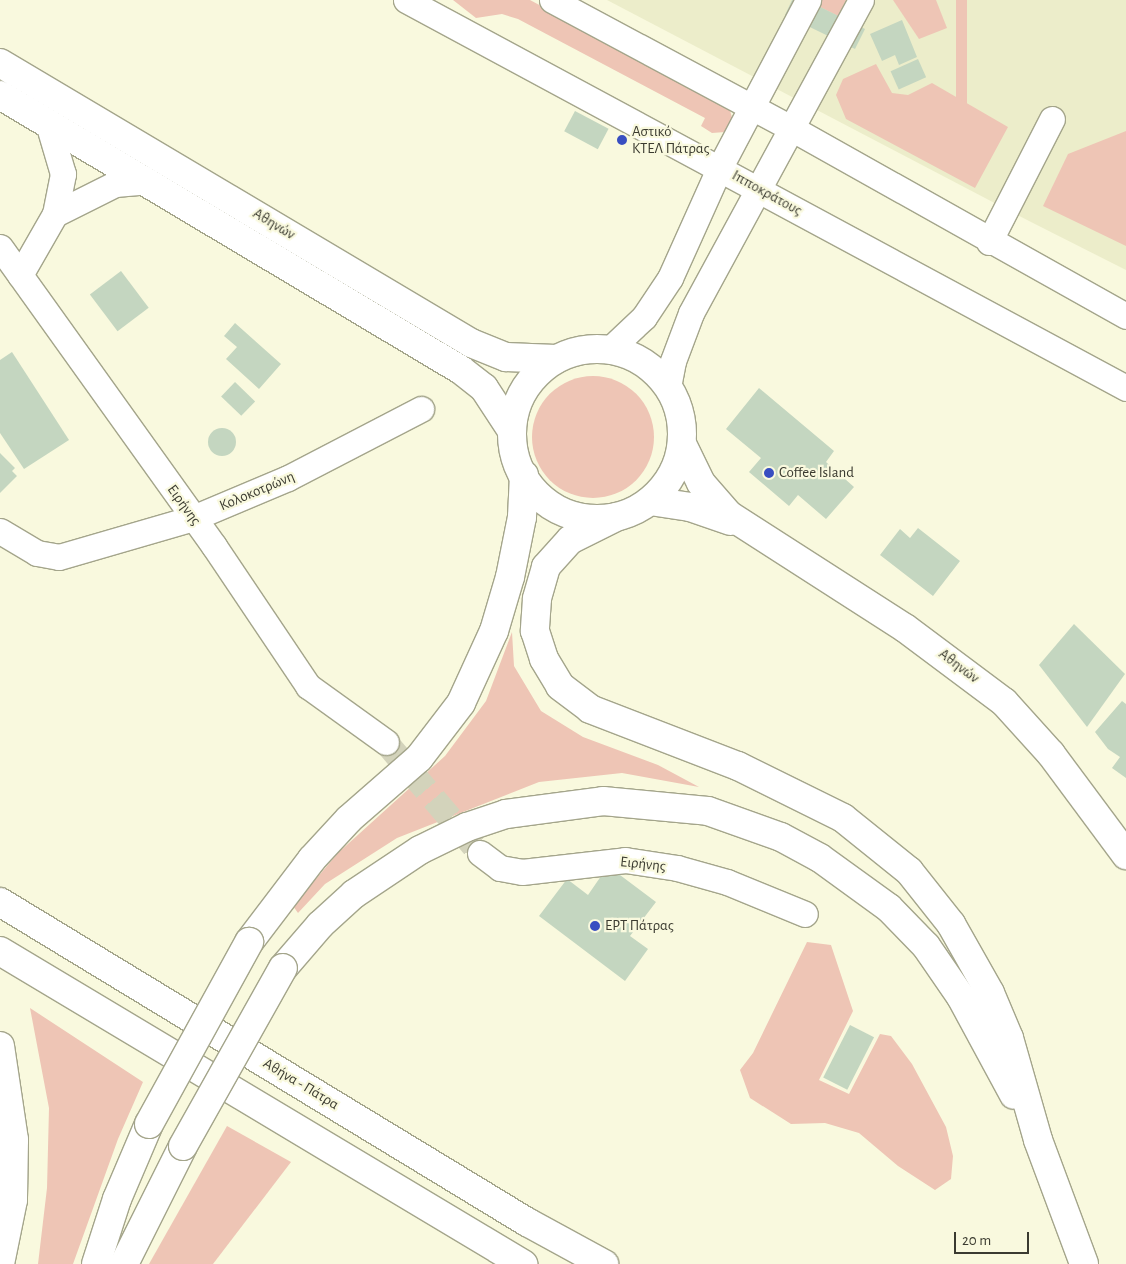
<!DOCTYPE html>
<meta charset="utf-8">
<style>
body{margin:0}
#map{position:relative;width:1126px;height:1264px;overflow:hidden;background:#f9f9de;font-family:"Alegreya Sans",sans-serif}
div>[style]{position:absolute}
.built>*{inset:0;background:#ecedca}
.green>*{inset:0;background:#eec5b5;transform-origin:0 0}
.round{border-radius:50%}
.building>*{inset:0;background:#c4d6c0;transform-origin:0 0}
.minor-tunnel>*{height:25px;margin-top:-12.5px;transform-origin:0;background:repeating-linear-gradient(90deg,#d3d3bb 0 25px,transparent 0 37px)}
.roads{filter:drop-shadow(1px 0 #a4a58b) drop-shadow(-1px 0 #a4a58b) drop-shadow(0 1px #a4a58b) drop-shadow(0 -1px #a4a58b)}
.minor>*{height:25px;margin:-12.5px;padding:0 12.5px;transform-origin:12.5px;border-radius:12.5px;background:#fff}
.major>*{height:28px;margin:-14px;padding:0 14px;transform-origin:14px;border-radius:14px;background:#fff}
.major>.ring{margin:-14px;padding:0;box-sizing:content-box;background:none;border:28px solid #fff;border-radius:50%}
.highway>*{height:28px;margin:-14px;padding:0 14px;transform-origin:14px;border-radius:14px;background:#fff}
.bridges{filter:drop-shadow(1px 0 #a4a58b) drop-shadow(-1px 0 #a4a58b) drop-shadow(0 1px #a4a58b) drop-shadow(0 -1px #a4a58b)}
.highway-bridge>*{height:28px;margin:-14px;padding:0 14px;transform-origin:14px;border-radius:14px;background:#fff}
.dots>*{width:14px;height:14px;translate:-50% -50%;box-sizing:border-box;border:2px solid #f9f9de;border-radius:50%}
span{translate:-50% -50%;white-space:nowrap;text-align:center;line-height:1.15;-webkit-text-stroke:4.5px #f9f9de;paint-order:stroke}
.poi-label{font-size:15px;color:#3b3b30}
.left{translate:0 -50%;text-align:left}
.street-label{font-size:15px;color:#3b3b30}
.scale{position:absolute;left:954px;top:1232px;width:75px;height:22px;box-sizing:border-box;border:2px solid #3b3b30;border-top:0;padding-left:6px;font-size:15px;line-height:18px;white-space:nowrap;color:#3b3b30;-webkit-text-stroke:4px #f9f9de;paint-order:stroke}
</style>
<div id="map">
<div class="built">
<i style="clip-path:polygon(607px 0,1126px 0,1126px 270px,1031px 222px)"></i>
</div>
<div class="green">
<i style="clip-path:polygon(453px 0,530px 0,729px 107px,733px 121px,725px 132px,712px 133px,701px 126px,705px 118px,518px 19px,502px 14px,476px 18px)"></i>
<i style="clip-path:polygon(821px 0,846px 0,838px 16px,818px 6px)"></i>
<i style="clip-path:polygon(893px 0,936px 0,947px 28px,919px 39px)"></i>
<i style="left:956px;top:0;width:11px;height:110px"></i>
<i style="clip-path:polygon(876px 64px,892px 93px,908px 95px,932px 83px,1008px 127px,975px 188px,846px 119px,836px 95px,843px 79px)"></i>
<i style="clip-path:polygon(1126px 131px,1126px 246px,1043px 206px,1068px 154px)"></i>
<i class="round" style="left:532px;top:376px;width:122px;height:122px"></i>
<i style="clip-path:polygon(512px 632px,514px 666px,541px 711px,583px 737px,658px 765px,699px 787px,622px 773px,539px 782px,397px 838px,325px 884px,298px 913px,293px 906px,338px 853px,445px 756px,486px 701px)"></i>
<i style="clip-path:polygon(807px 942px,831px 945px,853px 1011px,819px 1080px,849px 1094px,880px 1034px,891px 1036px,912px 1064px,946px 1127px,953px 1156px,951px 1179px,935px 1190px,898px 1166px,859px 1133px,825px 1123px,791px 1124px,750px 1098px,740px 1070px,753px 1053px)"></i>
<i style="clip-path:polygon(30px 1008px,143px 1082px,118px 1139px,73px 1264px,38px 1264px,47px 1188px,49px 1108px)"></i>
<i style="clip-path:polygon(227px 1126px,291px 1162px,213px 1264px,149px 1264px)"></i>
</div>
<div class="building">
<i style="clip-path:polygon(792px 0,806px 0,865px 29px,855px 49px,785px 15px)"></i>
<i style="clip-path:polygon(902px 20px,917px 57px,899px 65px,895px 55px,882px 61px,870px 34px)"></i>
<i style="left:918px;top:59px;width:20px;height:30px;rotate:66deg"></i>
<i style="left:575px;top:111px;width:38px;height:23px;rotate:28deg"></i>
<i style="left:121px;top:271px;width:46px;height:39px;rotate:53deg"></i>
<i style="clip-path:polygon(235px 323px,281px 364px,259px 389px,226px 359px,237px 347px,224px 336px)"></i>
<i style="clip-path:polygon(12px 352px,69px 440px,24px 469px,0 433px,0 360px)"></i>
<i style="left:235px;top:382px;width:28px;height:20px;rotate:44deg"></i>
<i style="clip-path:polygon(759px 388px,834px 451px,826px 462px,854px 487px,826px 519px,798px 495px,789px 506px,749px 472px,761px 458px,726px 429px)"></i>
<i class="round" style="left:208px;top:428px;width:28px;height:28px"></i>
<i style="clip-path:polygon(0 453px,15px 468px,12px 471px,17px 476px,0 493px)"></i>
<i style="clip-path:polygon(918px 528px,960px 561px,933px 596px,880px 555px,900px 529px,910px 538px)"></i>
<i style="clip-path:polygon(1074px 624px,1125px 674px,1087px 727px,1039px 665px)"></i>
<i style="clip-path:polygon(1122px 701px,1126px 704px,1126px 778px,1112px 768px,1120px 757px,1108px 749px,1095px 732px)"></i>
<i style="clip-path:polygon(608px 866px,656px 902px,630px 936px,648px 949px,625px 981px,539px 916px,567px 879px,588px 895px)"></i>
<i style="left:850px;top:1025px;width:27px;height:59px;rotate:27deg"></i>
</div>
<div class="minor-tunnel">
<i style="left:386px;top:742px;width:145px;rotate:49.7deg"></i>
</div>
<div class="roads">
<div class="minor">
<i style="left:406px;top:0;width:818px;rotate:28.32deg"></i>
<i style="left:552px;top:0;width:271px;rotate:28.2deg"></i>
<i style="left:791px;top:128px;width:384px;rotate:29.3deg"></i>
<i style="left:55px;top:214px;width:67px;rotate:-26.6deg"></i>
<i style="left:115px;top:184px;width:32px;rotate:-5deg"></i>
<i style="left:989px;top:242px;width:138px;rotate:-62.9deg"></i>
<i style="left:0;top:247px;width:368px;rotate:54.4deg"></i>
<i style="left:214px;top:546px;width:169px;rotate:56.1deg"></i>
<i style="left:308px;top:686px;width:96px;rotate:35.7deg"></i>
<i style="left:20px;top:275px;width:70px;rotate:-60.2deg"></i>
<i style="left:55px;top:214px;width:41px;rotate:-78.7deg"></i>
<i style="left:63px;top:174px;width:53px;rotate:-106.4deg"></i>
<i style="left:609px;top:350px;width:48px;rotate:-43.3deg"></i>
<i style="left:644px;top:317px;width:47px;rotate:-56.3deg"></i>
<i style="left:670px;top:278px;width:122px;rotate:-65.8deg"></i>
<i style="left:720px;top:167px;width:189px;rotate:-62.2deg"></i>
<i style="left:668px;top:387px;width:26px;rotate:-79deg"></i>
<i style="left:673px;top:361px;width:51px;rotate:-69.4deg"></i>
<i style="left:691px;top:313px;width:356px;rotate:-61.5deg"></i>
<i style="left:0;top:531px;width:43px;rotate:30.7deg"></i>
<i style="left:37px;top:553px;width:22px;rotate:10deg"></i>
<i style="left:59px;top:557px;width:140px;rotate:-16.2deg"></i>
<i style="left:193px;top:518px;width:103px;rotate:-22.8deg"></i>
<i style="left:288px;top:478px;width:150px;rotate:-27.4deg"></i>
<i style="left:480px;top:853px;width:25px;rotate:37deg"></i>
<i style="left:500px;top:868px;width:22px;rotate:10deg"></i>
<i style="left:522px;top:872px;width:104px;rotate:-6.6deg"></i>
<i style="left:625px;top:860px;width:53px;rotate:8.7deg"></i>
<i style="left:677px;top:868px;width:52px;rotate:15.6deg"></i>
<i style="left:727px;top:882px;width:84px;rotate:22.3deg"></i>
</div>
<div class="major">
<i style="left:0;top:63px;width:548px;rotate:30.73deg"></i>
<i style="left:471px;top:343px;width:38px;rotate:22deg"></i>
<i style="left:506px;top:357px;width:50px;rotate:2.3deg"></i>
<i style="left:0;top:95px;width:537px;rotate:30.82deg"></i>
<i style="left:461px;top:370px;width:29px;rotate:38deg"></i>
<i style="left:484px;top:388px;width:51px;rotate:56.9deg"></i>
<i class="ring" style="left:512px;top:349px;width:142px;height:142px"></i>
<i style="left:682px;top:444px;width:43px;rotate:64deg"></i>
<i style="left:701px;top:483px;width:43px;rotate:48.8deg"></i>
<i style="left:729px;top:515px;width:209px;rotate:32.7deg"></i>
<i style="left:905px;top:628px;width:124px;rotate:36.8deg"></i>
<i style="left:1004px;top:702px;width:70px;rotate:47.9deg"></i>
<i style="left:1051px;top:754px;width:126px;rotate:53.4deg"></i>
<i style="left:650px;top:501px;width:40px;rotate:8.5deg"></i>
<i style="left:690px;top:507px;width:43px;rotate:18.9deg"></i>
</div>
<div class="highway">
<i style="left:616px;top:517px;width:51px;rotate:153.4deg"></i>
<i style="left:570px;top:540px;width:36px;rotate:132deg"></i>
<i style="left:546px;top:567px;width:33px;rotate:106deg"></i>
<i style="left:537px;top:599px;width:32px;rotate:94deg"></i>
<i style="left:535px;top:631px;width:29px;rotate:72deg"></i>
<i style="left:544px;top:659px;width:31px;rotate:59deg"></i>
<i style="left:560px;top:686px;width:38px;rotate:37deg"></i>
<i style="left:590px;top:709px;width:159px;rotate:21.1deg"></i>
<i style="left:738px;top:766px;width:117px;rotate:26.3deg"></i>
<i style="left:843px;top:818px;width:85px;rotate:38.8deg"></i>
<i style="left:909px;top:871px;width:68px;rotate:51.6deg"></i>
<i style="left:951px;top:924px;width:79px;rotate:60.5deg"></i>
<i style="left:990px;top:993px;width:49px;rotate:67.1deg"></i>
<i style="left:1009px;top:1038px;width:106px;rotate:74.1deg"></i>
<i style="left:1038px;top:1140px;width:132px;rotate:69.6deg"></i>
<i style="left:0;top:902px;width:617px;rotate:31.27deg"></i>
<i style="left:527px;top:1222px;width:88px;rotate:28.6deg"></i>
<i style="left:249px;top:942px;width:104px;rotate:-52.8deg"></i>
<i style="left:312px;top:859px;width:54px;rotate:-47.2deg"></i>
<i style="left:349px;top:819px;width:93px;rotate:-41.1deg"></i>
<i style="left:419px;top:758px;width:69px;rotate:-52.6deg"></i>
<i style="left:461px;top:703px;width:79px;rotate:-65.4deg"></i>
<i style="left:494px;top:631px;width:56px;rotate:-73.5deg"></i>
<i style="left:510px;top:577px;width:61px;rotate:-78.7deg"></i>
<i style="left:522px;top:517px;width:42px;rotate:-87.3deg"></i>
<i style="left:0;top:951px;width:610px;rotate:30.9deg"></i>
<i style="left:283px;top:968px;width:57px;rotate:-49.3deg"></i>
<i style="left:320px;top:925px;width:46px;rotate:-42.4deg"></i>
<i style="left:354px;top:894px;width:79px;rotate:-33.7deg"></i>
<i style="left:420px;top:850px;width:52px;rotate:-26.1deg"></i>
<i style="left:467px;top:827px;width:41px;rotate:-18.4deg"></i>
<i style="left:506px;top:814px;width:98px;rotate:-7.6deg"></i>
<i style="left:603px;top:801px;width:105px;rotate:5.4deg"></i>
<i style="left:708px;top:811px;width:77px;rotate:19.6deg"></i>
<i style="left:781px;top:837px;width:44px;rotate:28.3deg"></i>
<i style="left:820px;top:858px;width:85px;rotate:35.9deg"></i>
<i style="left:889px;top:908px;width:53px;rotate:45.8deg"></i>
<i style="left:926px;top:946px;width:62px;rotate:55.5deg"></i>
<i style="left:961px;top:997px;width:111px;rotate:61.6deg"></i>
<i style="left:0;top:1046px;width:95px;rotate:81.5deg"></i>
<i style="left:14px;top:1140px;width:60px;rotate:91deg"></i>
<i style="left:13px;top:1200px;width:65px;rotate:101.5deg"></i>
<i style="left:96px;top:1264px;width:68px;rotate:-72.1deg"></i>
<i style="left:117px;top:1199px;width:82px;rotate:-66.9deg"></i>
<i style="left:124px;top:1264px;width:132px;rotate:-63.4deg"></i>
</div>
</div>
<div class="bridges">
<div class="highway-bridge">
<i style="left:149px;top:1124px;width:208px;rotate:-61.2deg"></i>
<i style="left:183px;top:1146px;width:204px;rotate:-60.7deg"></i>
</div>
</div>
<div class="dots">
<i style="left:622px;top:140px;background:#384ec1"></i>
<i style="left:769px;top:473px;background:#384ec1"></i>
<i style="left:595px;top:926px;background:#384ec1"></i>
</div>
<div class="poi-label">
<span class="left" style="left:632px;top:140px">Αστικό<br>ΚΤΕΛ Πάτρας</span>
<span class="left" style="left:779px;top:473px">Coffee Island</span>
<span class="left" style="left:605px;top:926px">ΕΡΤ Πάτρας</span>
</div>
<div class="street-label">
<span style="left:767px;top:193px;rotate:29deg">Ιπποκράτους</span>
<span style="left:274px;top:224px;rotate:31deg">Αθηνών</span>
<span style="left:257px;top:491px;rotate:-23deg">Κολοκοτρώνη</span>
<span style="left:184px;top:505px;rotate:54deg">Ειρήνης</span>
<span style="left:959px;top:666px;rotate:37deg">Αθηνών</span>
<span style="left:643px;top:864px;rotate:6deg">Ειρήνης</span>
<span style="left:301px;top:1084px;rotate:31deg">Αθήνα - Πάτρα</span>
</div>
<div class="scale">20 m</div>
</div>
